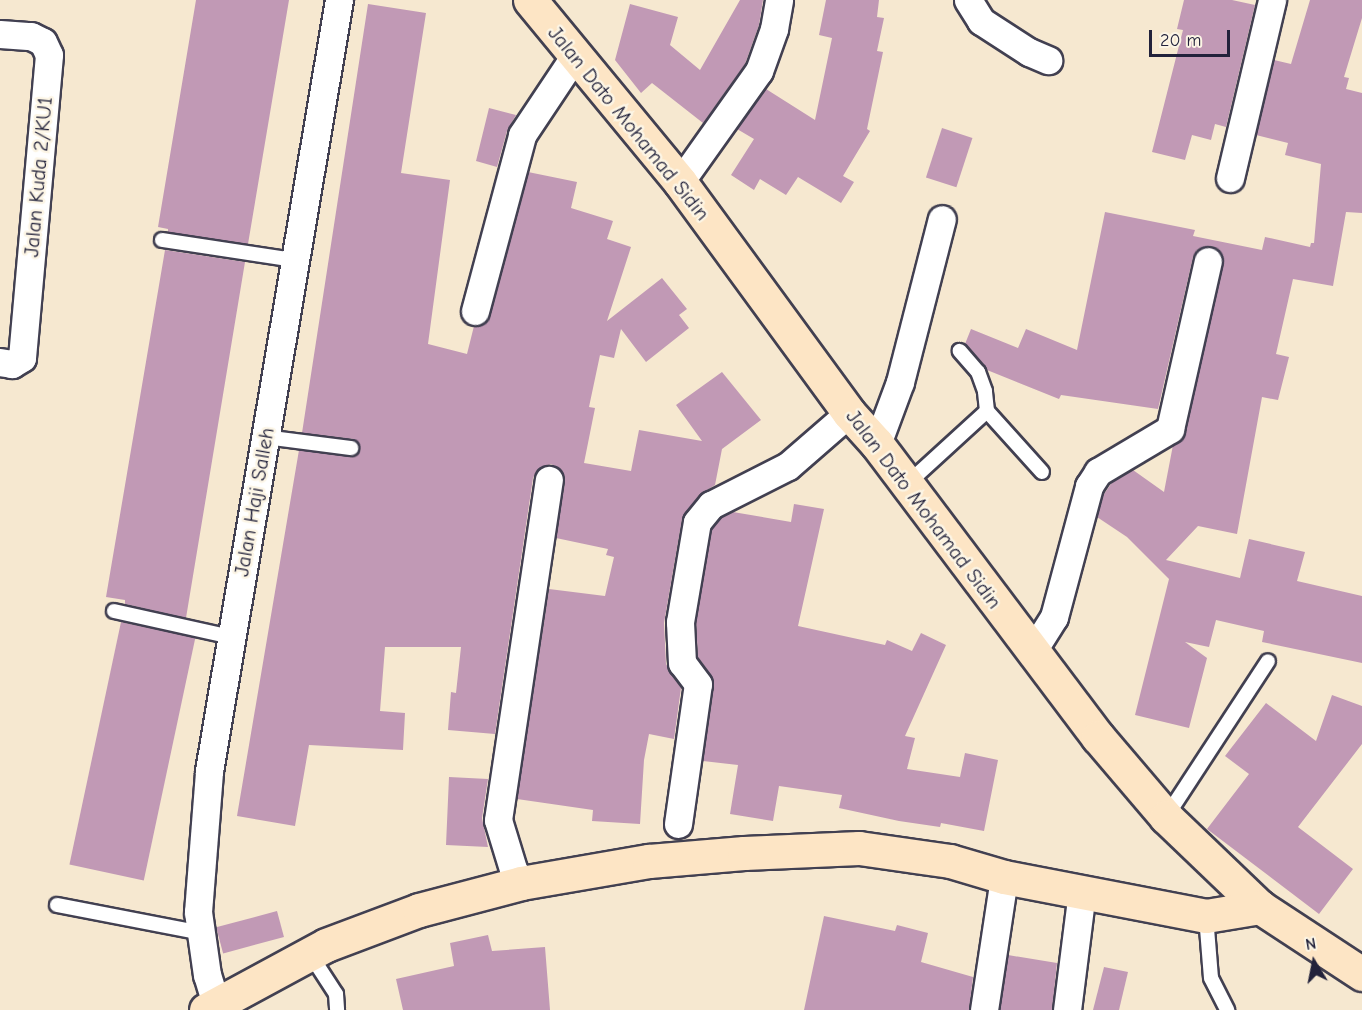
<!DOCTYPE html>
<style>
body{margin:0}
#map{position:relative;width:1362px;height:1010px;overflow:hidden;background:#f6e8d0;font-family:"Comic Neue",sans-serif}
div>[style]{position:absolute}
.building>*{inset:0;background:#c199b5;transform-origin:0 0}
.roads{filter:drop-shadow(2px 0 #424051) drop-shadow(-2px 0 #424051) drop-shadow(0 2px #424051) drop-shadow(0 -2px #424051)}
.lane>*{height:14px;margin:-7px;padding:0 7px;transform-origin:7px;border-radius:7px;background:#fff}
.street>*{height:27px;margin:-13.5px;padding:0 13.5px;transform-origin:13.5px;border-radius:13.5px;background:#fff}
.secondary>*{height:33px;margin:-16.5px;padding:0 16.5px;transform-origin:16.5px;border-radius:16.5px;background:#fde5c5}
span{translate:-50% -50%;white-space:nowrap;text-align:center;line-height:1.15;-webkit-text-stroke:5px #fcf5e5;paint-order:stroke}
.street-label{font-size:21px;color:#22223b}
.north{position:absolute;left:1284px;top:932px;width:60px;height:60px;-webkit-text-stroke:4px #fcf5e5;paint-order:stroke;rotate:350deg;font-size:16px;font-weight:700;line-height:24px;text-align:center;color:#22223b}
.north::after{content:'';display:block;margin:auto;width:21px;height:27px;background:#22223b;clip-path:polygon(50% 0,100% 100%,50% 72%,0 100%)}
.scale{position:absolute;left:1149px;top:30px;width:81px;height:27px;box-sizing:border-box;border:3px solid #22223b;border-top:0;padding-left:8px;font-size:18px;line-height:21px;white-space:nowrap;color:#22223b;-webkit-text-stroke:4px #fcf5e5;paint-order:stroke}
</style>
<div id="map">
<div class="building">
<i style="clip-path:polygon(196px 0,289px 0,248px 244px,168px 232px,168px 229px,158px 227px)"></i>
<i style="clip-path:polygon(740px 0,763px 0,759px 25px,745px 64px,703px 123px,652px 83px,641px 93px,615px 60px,630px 4px,678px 17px,670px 45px,700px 70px)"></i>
<i style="clip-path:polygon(826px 0,879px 0,877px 17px,884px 18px,877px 51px,883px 52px,867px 129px,870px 131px,843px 176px,854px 182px,841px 203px,798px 177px,786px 195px,760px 179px,754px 190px,731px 175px,754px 139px,737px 129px,766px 89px,815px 120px,832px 38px,819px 35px)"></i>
<i style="clip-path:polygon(1184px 0,1232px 0,1255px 5px,1226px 127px,1215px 124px,1211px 140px,1192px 135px,1185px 160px,1152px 152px,1183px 30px,1177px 29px)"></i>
<i style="clip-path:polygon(1310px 0,1362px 0,1362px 18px,1344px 77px,1349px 78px,1346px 89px,1362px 93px,1362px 213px,1346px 212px,1333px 286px,1293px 279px,1276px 354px,1289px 357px,1278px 400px,1262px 397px,1237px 534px,1198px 526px,1166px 560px,1240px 578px,1249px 539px,1305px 552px,1297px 581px,1362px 596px,1362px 663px,1262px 642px,1264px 631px,1216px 620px,1209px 647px,1185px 642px,1207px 658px,1189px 728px,1135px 715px,1169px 579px,1127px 537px,1097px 517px,1102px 497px,1113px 481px,1133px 470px,1164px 492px,1173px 445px,1185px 432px,1223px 264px,1223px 256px,1218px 249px,1211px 246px,1197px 250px,1193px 257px,1158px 409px,1061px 395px,1059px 399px,987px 370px,965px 344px,971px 329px,1018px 348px,1026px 329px,1077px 350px,1105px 212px,1195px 230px,1193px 236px,1262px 250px,1265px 237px,1310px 247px,1311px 243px,1314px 243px,1321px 164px,1285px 155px,1288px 143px,1256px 135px,1274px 60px,1291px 64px)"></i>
<i style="clip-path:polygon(368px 4px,426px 13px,401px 173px,450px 180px,428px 344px,467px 354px,474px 326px,487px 322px,528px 172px,577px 182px,571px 208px,613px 221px,607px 239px,631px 247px,607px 321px,662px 278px,687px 309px,679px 315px,689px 328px,646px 362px,621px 329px,614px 358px,600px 355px,589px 407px,595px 408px,584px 463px,631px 471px,639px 430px,702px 441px,676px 405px,722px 372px,761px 420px,722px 449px,715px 485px,699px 495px,682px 519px,664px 623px,666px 664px,681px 688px,674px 739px,649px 734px,644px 760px,640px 824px,592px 821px,593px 810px,517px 799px,549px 589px,605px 596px,614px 557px,606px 555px,608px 549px,556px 538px,565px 482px,559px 468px,551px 464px,537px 470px,533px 478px,495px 734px,448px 730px,451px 692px,456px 693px,461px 647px,385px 647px,380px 711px,405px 713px,403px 750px,309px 745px,295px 826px,237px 816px,299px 450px,350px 457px,360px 450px,359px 444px,353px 439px,302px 433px)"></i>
<i style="clip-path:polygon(489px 108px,516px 115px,507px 131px,497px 167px,476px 161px)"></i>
<i style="left:942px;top:128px;width:32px;height:52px;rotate:18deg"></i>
<i style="clip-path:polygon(165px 250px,245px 262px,186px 618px,125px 604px,125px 600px,106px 597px)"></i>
<i style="clip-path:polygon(794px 504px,824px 509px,798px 626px,885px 645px,887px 640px,912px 651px,921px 633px,946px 645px,905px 736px,915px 738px,907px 769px,960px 777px,965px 753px,998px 760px,984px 831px,941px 823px,940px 827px,899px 821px,839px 808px,842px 795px,779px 786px,773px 821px,730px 814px,738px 765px,703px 761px,714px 686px,711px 675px,698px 657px,696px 623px,712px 529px,721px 518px,733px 512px,791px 522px)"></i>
<i style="left:121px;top:622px;width:76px;height:248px;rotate:12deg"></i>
<i style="clip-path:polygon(1332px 695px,1362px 706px,1362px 744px,1298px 827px,1353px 869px,1319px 914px,1207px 829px,1249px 774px,1225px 756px,1266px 703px,1316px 741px)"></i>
<i style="clip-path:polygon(449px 777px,488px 779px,482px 818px,488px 847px,446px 845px)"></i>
<i style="left:277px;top:911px;width:27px;height:63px;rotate:75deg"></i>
<i style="clip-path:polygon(824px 916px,895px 931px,897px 925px,928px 933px,921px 962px,973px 977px,969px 1010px,804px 1010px)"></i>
<i style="clip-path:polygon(488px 935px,492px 951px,545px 947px,550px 1010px,403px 1010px,396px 979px,454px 966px,450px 943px)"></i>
<i style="clip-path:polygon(1008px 955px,1057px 963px,1052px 1010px,1000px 1010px)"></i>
<i style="clip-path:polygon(1104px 967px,1128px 972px,1119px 1010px,1093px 1010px)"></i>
</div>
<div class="roads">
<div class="lane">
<i style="left:162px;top:240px;width:134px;rotate:8.6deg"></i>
<i style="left:987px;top:411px;width:82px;rotate:48deg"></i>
<i style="left:265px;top:437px;width:87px;rotate:7.3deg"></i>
<i style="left:907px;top:484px;width:108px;rotate:-42.4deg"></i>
<i style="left:987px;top:411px;width:20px;rotate:-96deg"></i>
<i style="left:985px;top:391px;width:20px;rotate:-110deg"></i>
<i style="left:978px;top:372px;width:28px;rotate:-131deg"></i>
<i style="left:114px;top:611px;width:120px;rotate:12.5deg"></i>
<i style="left:1166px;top:817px;width:186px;rotate:-56.8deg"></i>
<i style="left:57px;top:905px;width:148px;rotate:10.9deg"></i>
<i style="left:1206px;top:916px;width:62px;rotate:85.4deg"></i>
<i style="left:1211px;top:978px;width:36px;rotate:63deg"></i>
<i style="left:310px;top:954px;width:48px;rotate:57deg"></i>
<i style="left:336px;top:994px;width:16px;rotate:86deg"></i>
</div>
<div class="street">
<i style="left:968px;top:0;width:25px;rotate:58deg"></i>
<i style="left:981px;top:21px;width:57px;rotate:32.9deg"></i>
<i style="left:1029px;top:52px;width:21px;rotate:23deg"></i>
<i style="left:0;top:34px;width:31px;rotate:4deg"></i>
<i style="left:31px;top:36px;width:13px;rotate:27deg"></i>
<i style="left:43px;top:42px;width:14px;rotate:65deg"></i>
<i style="left:49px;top:55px;width:304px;rotate:95.1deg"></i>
<i style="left:22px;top:358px;width:12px;rotate:149deg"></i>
<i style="left:12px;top:364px;width:12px;rotate:-171deg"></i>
<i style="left:1230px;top:178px;width:183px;rotate:-76.7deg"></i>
<i style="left:680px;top:182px;width:136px;rotate:-54.6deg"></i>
<i style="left:759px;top:71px;width:45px;rotate:-70.3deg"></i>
<i style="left:774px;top:29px;width:29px;rotate:-80deg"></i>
<i style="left:475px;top:311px;width:182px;rotate:-75deg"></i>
<i style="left:522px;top:135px;width:97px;rotate:-56.3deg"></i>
<i style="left:877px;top:444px;width:66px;rotate:-69.6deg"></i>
<i style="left:900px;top:382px;width:168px;rotate:-75.6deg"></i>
<i style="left:1032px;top:652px;width:41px;rotate:-57.8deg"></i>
<i style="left:1054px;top:617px;width:136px;rotate:-75deg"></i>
<i style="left:1089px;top:486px;width:17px;rotate:-57deg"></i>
<i style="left:1098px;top:472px;width:84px;rotate:-30.8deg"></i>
<i style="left:1170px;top:429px;width:172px;rotate:-77.3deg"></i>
<i style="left:678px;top:824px;width:141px;rotate:-81.9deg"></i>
<i style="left:698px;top:684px;width:26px;rotate:-127deg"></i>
<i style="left:682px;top:663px;width:41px;rotate:-92.8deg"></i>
<i style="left:680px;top:622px;width:101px;rotate:-80.4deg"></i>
<i style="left:697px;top:522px;width:22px;rotate:-51deg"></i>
<i style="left:711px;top:505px;width:86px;rotate:-26.9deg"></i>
<i style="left:788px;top:466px;width:81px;rotate:-41deg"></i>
<i style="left:521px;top:883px;width:16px;rotate:-120deg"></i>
<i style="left:513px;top:869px;width:51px;rotate:-107deg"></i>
<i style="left:498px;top:820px;width:344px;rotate:-81.5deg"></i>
<i style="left:216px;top:1004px;width:30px;rotate:-107deg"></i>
<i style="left:207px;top:975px;width:64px;rotate:-98.1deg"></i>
<i style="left:198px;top:912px;width:141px;rotate:-85.5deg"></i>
<i style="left:209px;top:771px;width:782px;rotate:-80.43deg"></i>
<i style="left:984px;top:1010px;width:134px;rotate:-81.4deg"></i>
<i style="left:1067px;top:1010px;width:120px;rotate:-82.8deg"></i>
</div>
<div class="secondary">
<i style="left:530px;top:0;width:236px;rotate:50.5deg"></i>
<i style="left:680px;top:182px;width:286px;rotate:53.8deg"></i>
<i style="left:849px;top:413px;width:42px;rotate:47.9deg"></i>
<i style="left:877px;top:444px;width:367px;rotate:53deg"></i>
<i style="left:1098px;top:737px;width:105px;rotate:49.6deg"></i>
<i style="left:1166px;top:817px;width:130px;rotate:43.8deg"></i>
<i style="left:1260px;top:907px;width:122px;rotate:33.3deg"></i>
<i style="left:206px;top:1010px;width:136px;rotate:-28.4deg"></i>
<i style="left:326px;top:945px;width:99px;rotate:-20.6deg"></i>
<i style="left:419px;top:910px;width:106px;rotate:-14.8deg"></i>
<i style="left:521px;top:883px;width:130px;rotate:-9.8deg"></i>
<i style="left:649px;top:861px;width:95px;rotate:-4.8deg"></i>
<i style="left:744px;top:853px;width:115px;rotate:-2.5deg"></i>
<i style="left:859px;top:848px;width:92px;rotate:8.1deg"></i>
<i style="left:950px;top:861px;width:56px;rotate:16.5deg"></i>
<i style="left:1004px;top:877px;width:206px;rotate:10.9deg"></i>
<i style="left:1206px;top:916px;width:55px;rotate:-9.5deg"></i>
</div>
</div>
<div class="street-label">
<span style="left:629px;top:123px;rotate:51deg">Jalan Dato Mohamad Sidin</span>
<span style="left:38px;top:177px;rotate:-85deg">Jalan Kuda 2/KU1</span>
<span style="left:254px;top:502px;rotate:-80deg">Jalan Haji Salleh</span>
<span style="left:924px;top:509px;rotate:53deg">Jalan Dato Mohamad Sidin</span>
</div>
<div class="north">N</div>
<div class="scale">20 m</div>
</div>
